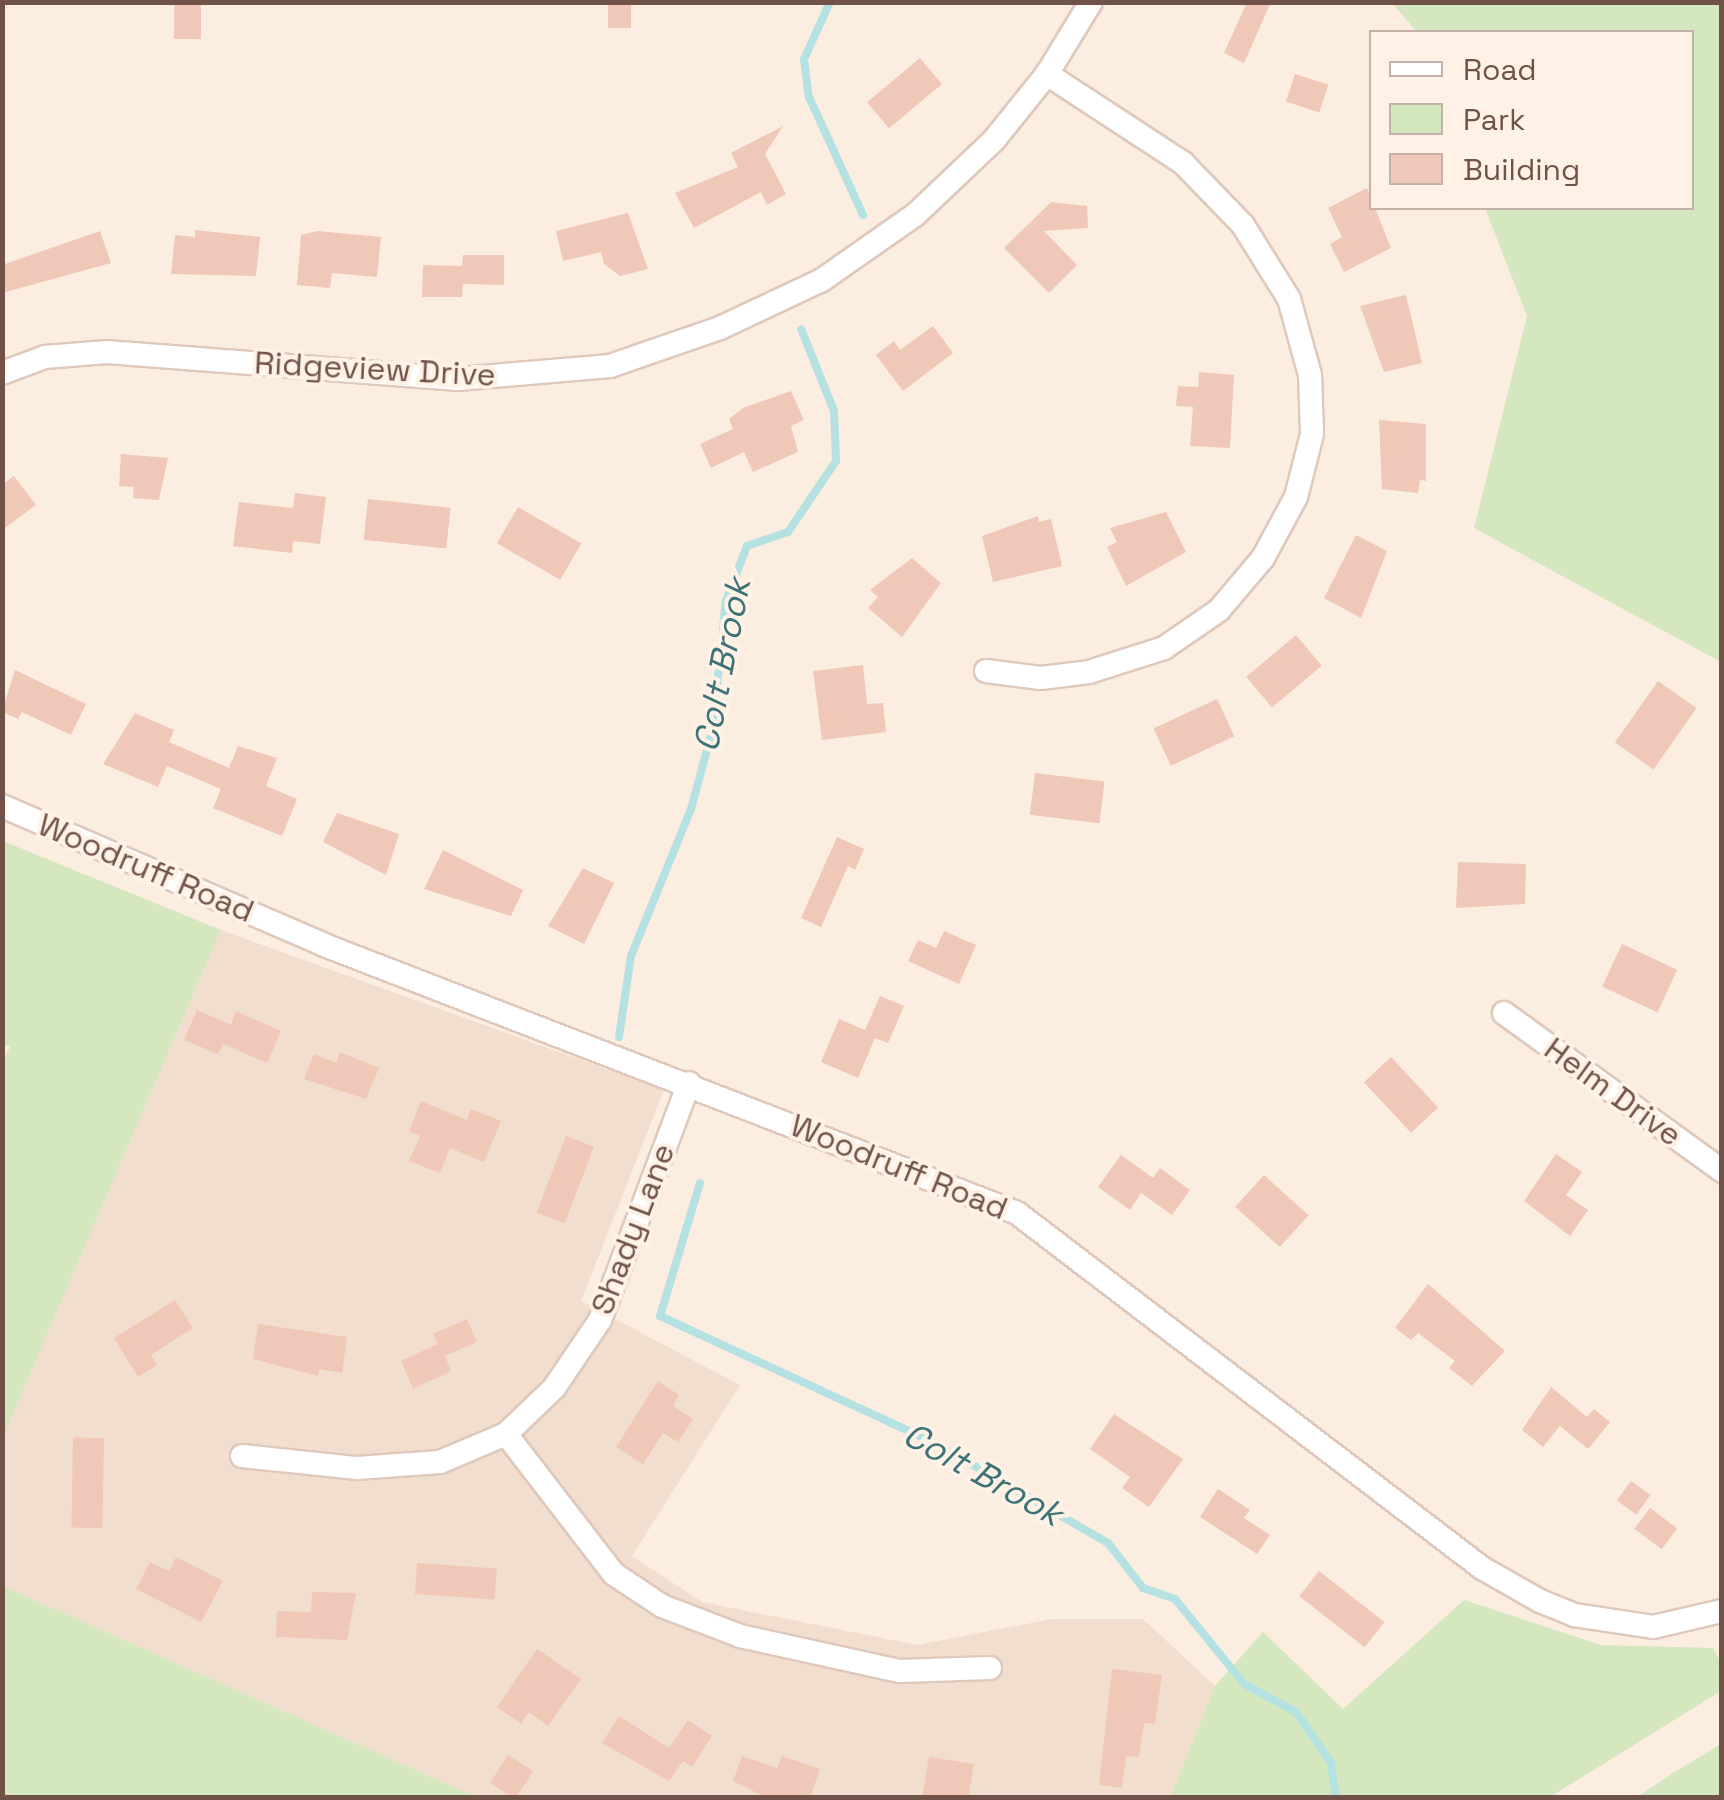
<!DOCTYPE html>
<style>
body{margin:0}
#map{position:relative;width:1724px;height:1800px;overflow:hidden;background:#fbede0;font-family:"Space Grotesk",sans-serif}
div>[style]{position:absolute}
.residential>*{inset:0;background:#f2dece}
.green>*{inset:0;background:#d4e7bf}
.stream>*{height:8px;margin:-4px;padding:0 4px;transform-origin:4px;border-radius:4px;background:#b6e1e3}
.building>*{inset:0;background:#efc8b8;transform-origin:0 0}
.roads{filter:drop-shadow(2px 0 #dec9bc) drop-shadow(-2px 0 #dec9bc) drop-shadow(0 2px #dec9bc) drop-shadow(0 -2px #dec9bc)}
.street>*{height:22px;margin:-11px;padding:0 11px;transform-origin:11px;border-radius:11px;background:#fff}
span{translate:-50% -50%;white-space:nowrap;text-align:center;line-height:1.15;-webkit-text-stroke:8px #fef1e5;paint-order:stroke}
.street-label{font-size:32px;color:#705249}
.water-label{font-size:35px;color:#3d7276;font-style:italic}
.frame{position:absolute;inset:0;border:5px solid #705249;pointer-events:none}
.legend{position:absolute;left:1369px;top:30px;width:325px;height:180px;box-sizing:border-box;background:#fef1e5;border:2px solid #c5b1a7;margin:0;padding:12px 18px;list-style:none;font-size:30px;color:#705249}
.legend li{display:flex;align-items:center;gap:20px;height:50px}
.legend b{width:50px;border:2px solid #c5b1a7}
</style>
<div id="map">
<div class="residential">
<i style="clip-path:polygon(221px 930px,664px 1090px,581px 1301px,740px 1385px,632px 1556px,702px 1602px,917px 1645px,1052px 1619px,1143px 1619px,1215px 1686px,1170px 1797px,476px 1797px,3px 1586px,3px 1437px)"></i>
</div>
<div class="green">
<i style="clip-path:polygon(1392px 3px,1721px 3px,1721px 662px,1474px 528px,1527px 316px,1485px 208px,1692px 208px,1692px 32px,1417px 32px)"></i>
<i style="clip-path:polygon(3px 841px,221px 930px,3px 1437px,2px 1062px,10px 1047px,2px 1043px)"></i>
<i style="clip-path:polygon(2px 1586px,3px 1586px,476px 1797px,3px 1797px)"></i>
<i style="clip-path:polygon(1464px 1600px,1601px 1645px,1713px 1648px,1721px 1663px,1721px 1691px,1550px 1797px,1170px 1797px,1215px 1686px,1263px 1632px,1343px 1709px)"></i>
<i style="clip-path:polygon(1721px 1744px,1721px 1797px,1637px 1797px,1673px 1773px)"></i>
</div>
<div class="stream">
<i style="left:830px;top:2px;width:63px;rotate:114.5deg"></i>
<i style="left:804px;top:59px;width:38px;rotate:83deg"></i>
<i style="left:809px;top:97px;width:130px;rotate:65.4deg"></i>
<i style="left:619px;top:1037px;width:82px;rotate:-81.6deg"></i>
<i style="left:631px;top:956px;width:159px;rotate:-67.8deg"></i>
<i style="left:691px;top:809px;width:81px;rotate:-74.9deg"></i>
<i style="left:712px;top:731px;width:131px;rotate:-83.9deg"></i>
<i style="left:726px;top:601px;width:59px;rotate:-69.1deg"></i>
<i style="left:747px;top:546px;width:43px;rotate:-18.9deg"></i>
<i style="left:788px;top:532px;width:86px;rotate:-55.9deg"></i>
<i style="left:836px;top:461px;width:50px;rotate:-92.3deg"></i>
<i style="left:834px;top:411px;width:88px;rotate:-111.9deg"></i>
<i style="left:700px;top:1183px;width:139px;rotate:106.7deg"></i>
<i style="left:660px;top:1316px;width:301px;rotate:24.8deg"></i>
<i style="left:933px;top:1442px;width:202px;rotate:30deg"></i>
<i style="left:1108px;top:1543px;width:57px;rotate:52.1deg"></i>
<i style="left:1143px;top:1588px;width:34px;rotate:19deg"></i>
<i style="left:1175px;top:1599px;width:109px;rotate:50.9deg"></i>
<i style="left:1244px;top:1684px;width:59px;rotate:28.3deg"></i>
<i style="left:1296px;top:1712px;width:62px;rotate:55.5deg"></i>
<i style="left:1331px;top:1763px;width:35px;rotate:82deg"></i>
</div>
<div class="building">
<i style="left:174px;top:2px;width:27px;height:37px"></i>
<i style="left:608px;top:2px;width:23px;height:26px"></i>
<i style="clip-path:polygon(1247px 2px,1271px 2px,1244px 63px,1224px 53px)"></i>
<i style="left:920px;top:58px;width:34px;height:69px;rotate:50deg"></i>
<i style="left:1295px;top:74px;width:35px;height:29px;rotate:18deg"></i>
<i style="clip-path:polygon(783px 126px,765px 154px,786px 194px,767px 205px,761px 192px,694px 228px,675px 193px,738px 167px,731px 153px)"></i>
<i style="clip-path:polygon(1367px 188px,1391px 248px,1344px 272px,1330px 244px,1342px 237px,1328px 208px)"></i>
<i style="clip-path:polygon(1051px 202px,1087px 206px,1088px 228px,1044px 231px,1077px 265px,1049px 293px,1004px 248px)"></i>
<i style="clip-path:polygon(628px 213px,648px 269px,620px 276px,604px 264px,601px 252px,563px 261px,556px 231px)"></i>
<i style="clip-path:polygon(195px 230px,260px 237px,256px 276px,171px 274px,175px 235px,195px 237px)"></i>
<i style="clip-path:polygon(100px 231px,111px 263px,2px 293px,2px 265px)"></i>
<i style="clip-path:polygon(317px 231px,381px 237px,377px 277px,332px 273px,330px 288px,297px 285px,301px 235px)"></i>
<i style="clip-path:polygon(463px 255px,504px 255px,504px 285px,463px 284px,462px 297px,422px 297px,423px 265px,462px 266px)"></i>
<i style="clip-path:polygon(1406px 295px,1422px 363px,1384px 372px,1360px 306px)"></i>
<i style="clip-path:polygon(933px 326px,953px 353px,903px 391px,876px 355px,894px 341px,900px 350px)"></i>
<i style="clip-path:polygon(1199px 372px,1234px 375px,1230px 448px,1190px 446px,1193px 407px,1176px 406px,1178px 386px,1198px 387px)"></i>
<i style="clip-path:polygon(791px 391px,804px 420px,791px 426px,798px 452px,753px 472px,744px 452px,711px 468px,700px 444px,733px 429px,729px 419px,743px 408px)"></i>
<i style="clip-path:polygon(1379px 420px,1426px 424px,1426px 481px,1420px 480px,1418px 493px,1382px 489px)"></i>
<i style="clip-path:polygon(121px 454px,168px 458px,159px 500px,133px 498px,134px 487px,119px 486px)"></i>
<i style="clip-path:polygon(14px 476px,36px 505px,2px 530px,2px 485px)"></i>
<i style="clip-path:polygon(295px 493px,326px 497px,320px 544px,293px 541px,292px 553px,233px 546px,239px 502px,293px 508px)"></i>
<i style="left:368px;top:499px;width:83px;height:41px;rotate:6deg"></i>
<i style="left:518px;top:507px;width:73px;height:42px;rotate:30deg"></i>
<i style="clip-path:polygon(1166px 512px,1186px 552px,1126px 586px,1107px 547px,1117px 542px,1110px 528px)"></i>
<i style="clip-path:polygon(1038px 516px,1039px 522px,1051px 519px,1062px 566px,993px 582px,982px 536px)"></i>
<i style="clip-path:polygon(1356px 535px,1387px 551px,1361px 618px,1324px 598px)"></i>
<i style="clip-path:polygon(912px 558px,941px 583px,902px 637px,868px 608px,878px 597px,870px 590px)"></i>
<i style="left:1296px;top:635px;width:40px;height:65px;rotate:50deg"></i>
<i style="clip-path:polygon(863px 665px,867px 704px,883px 703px,886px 732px,822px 740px,813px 671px)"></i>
<i style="clip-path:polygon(15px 670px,86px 704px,71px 735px,22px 712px,18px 719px,2px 712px)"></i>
<i style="left:1658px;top:681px;width:47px;height:75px;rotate:35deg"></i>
<i style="left:1217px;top:699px;width:41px;height:70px;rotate:65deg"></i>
<i style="clip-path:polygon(135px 713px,174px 730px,169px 742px,229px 768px,238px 746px,277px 758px,266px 786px,297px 799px,282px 836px,213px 808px,221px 789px,167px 766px,158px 787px,103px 764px)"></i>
<i style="left:1035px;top:773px;width:70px;height:42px;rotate:7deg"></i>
<i style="clip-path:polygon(337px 813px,399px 834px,386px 875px,323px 842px)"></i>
<i style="clip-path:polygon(837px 837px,864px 849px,855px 870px,848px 866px,821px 927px,801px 918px)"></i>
<i style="clip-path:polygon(443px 850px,523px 890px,511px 916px,424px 889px)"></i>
<i style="clip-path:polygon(1458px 862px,1526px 864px,1525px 904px,1456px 908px)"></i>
<i style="clip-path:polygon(583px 868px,614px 883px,584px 944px,548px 926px)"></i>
<i style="clip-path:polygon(944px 931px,976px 945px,959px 984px,908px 961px,918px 940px,936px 948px)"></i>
<i style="left:1622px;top:944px;width:61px;height:47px;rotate:25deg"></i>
<i style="clip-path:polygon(880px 996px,904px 1006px,888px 1043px,875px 1038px,858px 1078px,821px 1062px,839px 1019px,865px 1030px)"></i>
<i style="clip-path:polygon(197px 1010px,231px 1025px,236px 1011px,281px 1031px,267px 1063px,223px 1044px,218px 1054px,184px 1040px)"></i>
<i style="clip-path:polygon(340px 1052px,379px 1068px,366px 1099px,304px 1079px,314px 1054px,336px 1063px)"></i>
<i style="left:1391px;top:1057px;width:69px;height:37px;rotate:47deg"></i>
<i style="clip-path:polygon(421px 1101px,467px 1120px,471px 1109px,501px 1121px,484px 1162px,450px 1148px,440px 1173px,409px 1161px,420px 1136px,409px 1131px)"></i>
<i style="left:566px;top:1136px;width:30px;height:82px;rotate:21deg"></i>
<i style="clip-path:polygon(1556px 1154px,1582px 1172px,1566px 1195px,1588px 1210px,1570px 1236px,1524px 1201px)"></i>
<i style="clip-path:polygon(1121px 1155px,1153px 1178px,1160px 1168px,1190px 1190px,1172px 1215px,1141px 1193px,1130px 1210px,1098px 1187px)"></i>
<i style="left:1264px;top:1175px;width:60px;height:43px;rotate:42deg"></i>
<i style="clip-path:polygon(1428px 1284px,1505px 1351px,1472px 1386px,1449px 1368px,1455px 1361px,1418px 1333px,1411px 1340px,1395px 1328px)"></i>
<i style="clip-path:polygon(175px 1300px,193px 1328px,151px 1355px,157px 1365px,138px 1377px,114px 1338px)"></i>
<i style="clip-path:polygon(467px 1319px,477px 1342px,445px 1356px,451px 1371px,413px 1389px,401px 1361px,438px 1344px,433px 1334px)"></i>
<i style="clip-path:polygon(258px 1324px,347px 1337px,342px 1373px,320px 1369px,318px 1376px,253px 1359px)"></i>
<i style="clip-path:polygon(658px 1381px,679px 1395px,673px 1406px,693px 1419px,678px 1442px,663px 1433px,643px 1464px,616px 1447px)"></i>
<i style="clip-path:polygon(1551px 1387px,1587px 1417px,1594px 1409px,1610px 1422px,1588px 1449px,1560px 1426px,1543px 1447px,1522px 1430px)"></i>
<i style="clip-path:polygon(1114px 1414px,1183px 1459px,1149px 1507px,1122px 1488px,1130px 1477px,1090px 1449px)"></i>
<i style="left:104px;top:1438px;width:90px;height:31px;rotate:91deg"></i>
<i style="left:1631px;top:1481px;width:24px;height:24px;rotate:36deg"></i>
<i style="clip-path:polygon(1218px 1489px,1250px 1510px,1244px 1518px,1270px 1535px,1257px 1554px,1200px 1517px)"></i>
<i style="left:1650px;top:1508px;width:34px;height:26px;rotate:37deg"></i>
<i style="clip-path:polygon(176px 1557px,223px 1581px,201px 1622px,136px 1589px,150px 1562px,169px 1571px)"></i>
<i style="left:417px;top:1563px;width:80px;height:31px;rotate:4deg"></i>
<i style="left:1319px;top:1571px;width:83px;height:32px;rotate:38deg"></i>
<i style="clip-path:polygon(312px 1592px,356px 1593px,347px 1640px,276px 1637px,277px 1611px,311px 1612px)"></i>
<i style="clip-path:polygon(537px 1649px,581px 1679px,548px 1726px,529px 1712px,521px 1724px,497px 1707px)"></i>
<i style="clip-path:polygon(1112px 1669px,1162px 1675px,1155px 1724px,1144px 1723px,1139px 1757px,1126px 1756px,1122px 1788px,1099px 1785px)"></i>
<i style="clip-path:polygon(619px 1716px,669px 1748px,688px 1720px,712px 1736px,692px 1767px,683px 1761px,669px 1781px,602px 1743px)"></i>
<i style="left:508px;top:1755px;width:30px;height:33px;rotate:33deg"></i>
<i style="clip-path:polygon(742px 1756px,777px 1768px,782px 1756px,820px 1769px,810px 1798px,767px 1798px,733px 1781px)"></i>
<i style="clip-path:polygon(929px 1757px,974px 1764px,969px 1795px,922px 1798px)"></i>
</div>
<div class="roads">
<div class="street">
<i style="left:2px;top:373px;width:46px;rotate:-20.4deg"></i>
<i style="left:45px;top:357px;width:62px;rotate:-4.6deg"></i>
<i style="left:107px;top:352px;width:352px;rotate:4.4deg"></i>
<i style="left:458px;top:379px;width:153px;rotate:-4.9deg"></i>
<i style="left:610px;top:366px;width:116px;rotate:-19.1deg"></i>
<i style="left:720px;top:328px;width:113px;rotate:-25.2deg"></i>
<i style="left:822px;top:280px;width:113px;rotate:-35deg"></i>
<i style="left:915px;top:215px;width:109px;rotate:-43.5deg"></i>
<i style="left:994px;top:140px;width:85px;rotate:-51.2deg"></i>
<i style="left:1047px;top:74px;width:84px;rotate:-58.6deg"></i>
<i style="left:986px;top:671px;width:55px;rotate:7.3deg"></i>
<i style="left:1041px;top:678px;width:48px;rotate:-7.1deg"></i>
<i style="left:1089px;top:672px;width:79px;rotate:-17.7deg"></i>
<i style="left:1164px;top:648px;width:67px;rotate:-34.6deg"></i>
<i style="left:1219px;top:610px;width:68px;rotate:-49.8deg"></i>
<i style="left:1263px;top:558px;width:69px;rotate:-61.6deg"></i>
<i style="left:1296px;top:497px;width:65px;rotate:-75.7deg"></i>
<i style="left:1312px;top:434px;width:59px;rotate:-91.9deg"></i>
<i style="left:1310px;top:375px;width:79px;rotate:-105.4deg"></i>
<i style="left:1289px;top:299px;width:87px;rotate:-121.9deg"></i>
<i style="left:1243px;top:225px;width:86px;rotate:-134.1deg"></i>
<i style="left:1183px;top:163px;width:163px;rotate:-146.8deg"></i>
<i style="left:2px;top:806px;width:351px;rotate:23.3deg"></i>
<i style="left:324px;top:945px;width:743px;rotate:21.14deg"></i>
<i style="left:1017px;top:1213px;width:585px;rotate:37.36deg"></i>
<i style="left:1482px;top:1568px;width:67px;rotate:29.6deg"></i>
<i style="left:1540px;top:1601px;width:37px;rotate:22deg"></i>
<i style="left:1574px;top:1615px;width:80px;rotate:8.6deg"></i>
<i style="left:1653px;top:1627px;width:71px;rotate:-13.1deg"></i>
<i style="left:1504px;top:1013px;width:269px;rotate:35.9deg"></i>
<i style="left:506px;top:1434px;width:177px;rotate:52.4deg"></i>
<i style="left:614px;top:1574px;width:58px;rotate:33.7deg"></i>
<i style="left:662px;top:1606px;width:84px;rotate:21deg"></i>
<i style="left:740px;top:1636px;width:163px;rotate:12.4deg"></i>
<i style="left:899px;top:1671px;width:91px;rotate:-1.9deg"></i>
<i style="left:242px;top:1456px;width:116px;rotate:6deg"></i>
<i style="left:357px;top:1468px;width:83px;rotate:-4.1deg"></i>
<i style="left:440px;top:1462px;width:72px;rotate:-23deg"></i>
<i style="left:506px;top:1434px;width:66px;rotate:-43.8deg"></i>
<i style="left:554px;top:1388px;width:82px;rotate:-55.9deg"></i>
<i style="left:600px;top:1320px;width:253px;rotate:-69.4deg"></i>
</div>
</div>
<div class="street-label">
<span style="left:375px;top:369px;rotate:3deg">Ridgeview Drive</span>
<span style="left:146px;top:868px;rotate:23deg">Woodruff Road</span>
<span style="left:1613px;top:1092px;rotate:36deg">Helm Drive</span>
<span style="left:899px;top:1167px;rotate:22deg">Woodruff Road</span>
<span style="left:633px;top:1229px;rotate:-69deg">Shady Lane</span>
</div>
<div class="water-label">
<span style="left:722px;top:665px;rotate:-79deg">Colt Brook</span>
<span style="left:983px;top:1474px;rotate:29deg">Colt Brook</span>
</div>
<div class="frame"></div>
<ul class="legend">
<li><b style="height:12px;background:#fff"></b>Road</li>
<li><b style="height:28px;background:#d4e7bf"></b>Park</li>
<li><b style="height:28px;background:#efc8b8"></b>Building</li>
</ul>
</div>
